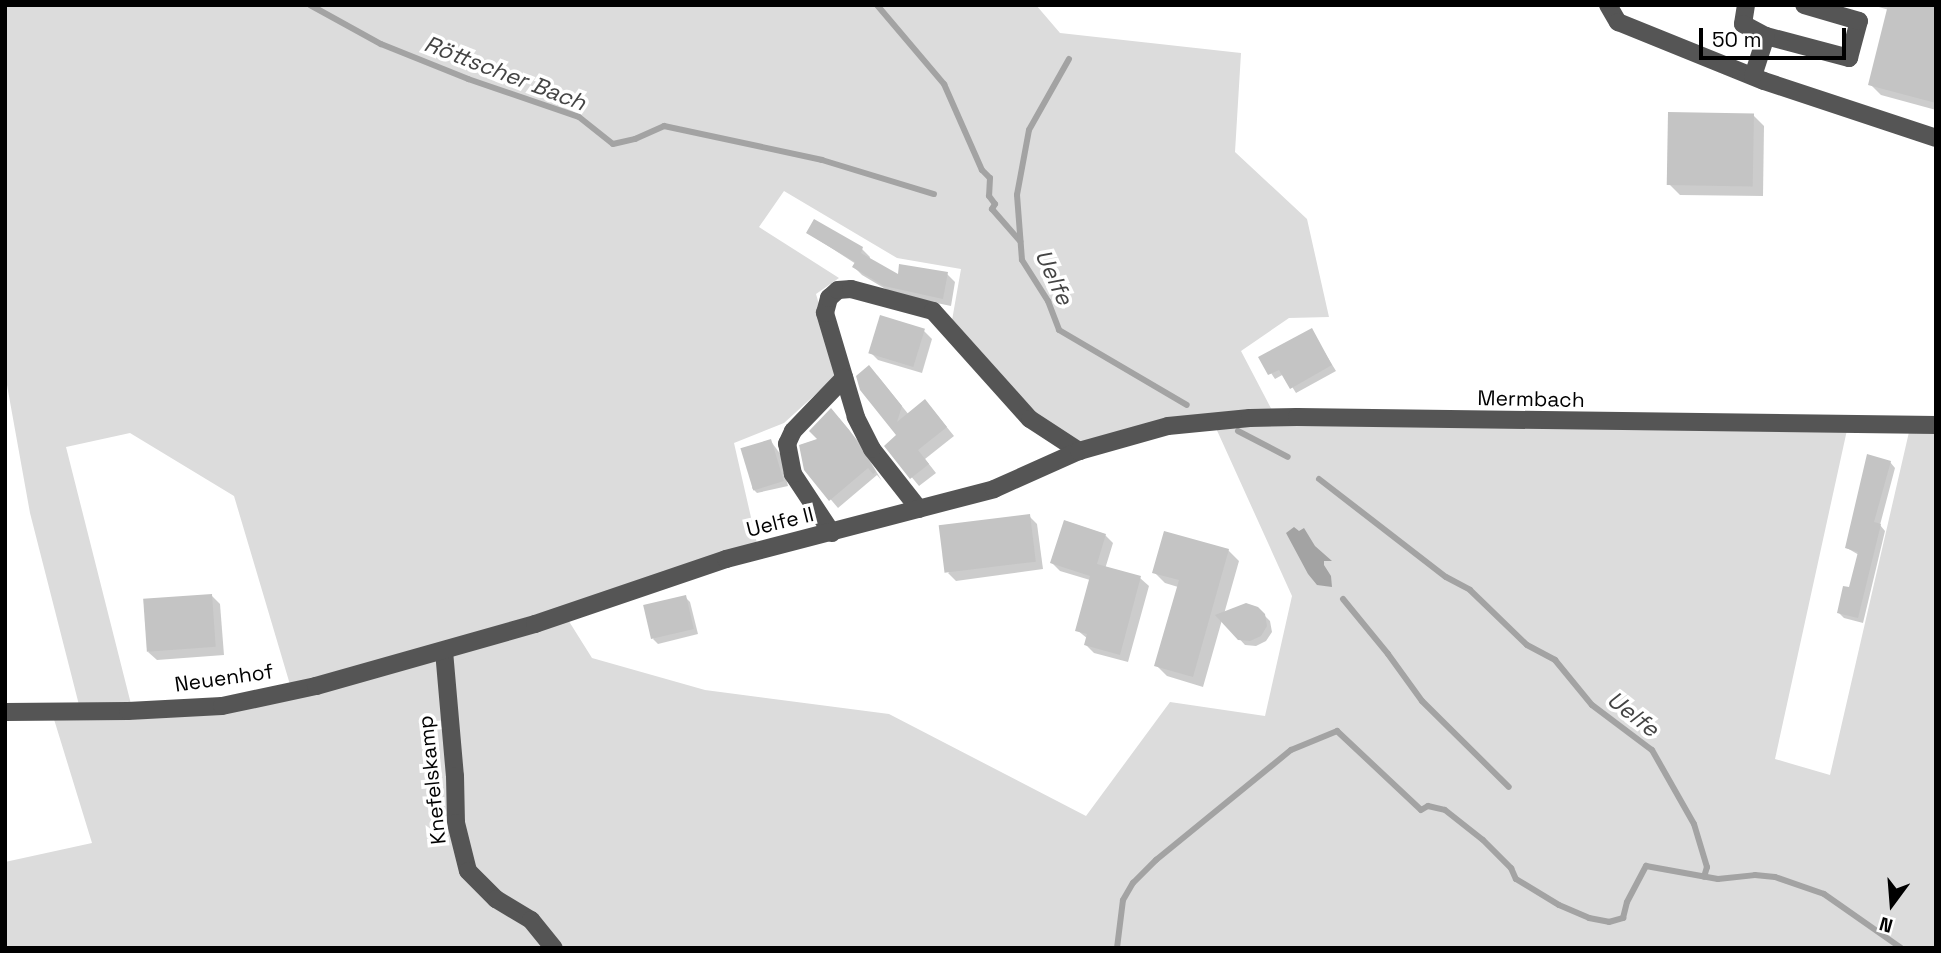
<!DOCTYPE html>
<meta charset="utf-8">
<style>
body{margin:0}
#map{position:relative;width:1941px;height:953px;overflow:hidden;background:#fff;font-family:"Space Grotesk",sans-serif}
div>[style]{position:absolute}
.green>*{inset:0;background:#dcdcdc}
.water>*{inset:0;background:#a3a3a3}
.shadow>*{inset:0;background:#0003}
.stream>*{height:6px;margin:-3px;padding:0 3px;transform-origin:3px;border-radius:3px;background:#a3a3a3}
.building>*{inset:0;background:#c4c4c4;transform-origin:0 0}
.minor>*{height:18px;margin:-9px;padding:0 9px;transform-origin:9px;border-radius:9px;background:#555}
span{translate:-50% -50%;white-space:nowrap;text-align:center;line-height:1.15;-webkit-text-stroke:7px #fff;paint-order:stroke}
.street-label{font-size:21px;color:#000}
.water-label{font-size:23px;color:#444;font-style:italic}
.frame{position:absolute;inset:0;border:7px solid #000;pointer-events:none}
.north{position:absolute;left:1857px;top:869px;width:70px;height:70px;-webkit-text-stroke:5px #fff;paint-order:stroke;rotate:196deg;font-size:19px;font-weight:700;line-height:28px;text-align:center;color:#000}
.north::after{content:'';display:block;margin:auto;width:24px;height:32px;background:#000;clip-path:polygon(50% 0,100% 100%,50% 72%,0 100%)}
.scale{position:absolute;left:1699px;top:28px;width:147px;height:32px;box-sizing:border-box;border:4px solid #000;border-top:0;padding-left:9px;font-size:21px;line-height:24px;white-space:nowrap;color:#000;-webkit-text-stroke:5px #fff;paint-order:stroke}
</style>
<div id="map">
<div class="green">
<i style="clip-path:polygon(5px 5px,1036px 5px,1060px 33px,1241px 53px,1235px 152px,1307px 219px,1329px 317px,1289px 318px,1241px 351px,1274px 414px,1080px 447px,1032px 416px,951px 326px,961px 269px,897px 258px,784px 191px,759px 227px,839px 278px,816px 294px,839px 373px,784px 423px,734px 443px,758px 548px,291px 688px,234px 496px,130px 433px,66px 447px,131px 704px,79px 705px,30px 513px,5px 374px)"></i>
<i style="clip-path:polygon(1359px 423px,1847px 430px,1775px 759px,1830px 775px,1909px 432px,1936px 434px,1936px 948px,557px 948px,497px 897px,466px 857px,447px 652px,565px 615px,592px 658px,705px 690px,889px 714px,1086px 816px,1170px 702px,1265px 716px,1292px 596px,1215px 426px)"></i>
<i style="clip-path:polygon(439px 656px,460px 858px,552px 948px,5px 948px,5px 862px,92px 843px,53px 716px,131px 716px)"></i>
</div>
<div class="water">
<i style="clip-path:polygon(1294px 527px,1299px 531px,1304px 528px,1315px 546px,1332px 561px,1324px 561px,1324px 565px,1331px 576px,1332px 587px,1317px 585px,1308px 574px,1286px 533px)"></i>
</div>
<div class="shadow">
<i style="clip-path:polygon(1872px 5px,1936px 5px,1936px 110px,1881px 95px,1870px 84px,1889px 10px)"></i>
<i style="clip-path:polygon(1753px 115px,1764px 126px,1763px 196px,1680px 195px,1669px 184px)"></i>
<i style="clip-path:polygon(808px 233px,862px 249px,870px 257px,869px 260px,900px 277px,947px 274px,955px 282px,951px 306px,894px 294px,862px 275px,854px 267px,856px 264px)"></i>
<i style="clip-path:polygon(1311px 330px,1336px 371px,1296px 393px,1284px 374px,1275px 379px,1261px 358px)"></i>
<i style="clip-path:polygon(924px 331px,932px 339px,922px 373px,878px 360px,870px 352px)"></i>
<i style="clip-path:polygon(877px 375px,909px 415px,933px 410px,954px 436px,925px 459px,936px 473px,919px 486px,886px 446px,899px 436px)"></i>
<i style="clip-path:polygon(839px 418px,858px 441px,882px 481px,877px 475px,838px 508px,805px 469px,820px 440px)"></i>
<i style="clip-path:polygon(770px 440px,781px 455px,788px 486px,757px 493px,752px 488px)"></i>
<i style="clip-path:polygon(1890px 462px,1895px 468px,1880px 525px,1885px 531px,1863px 623px,1844px 618px,1839px 613px,1850px 589px,1859px 555px,1847px 548px)"></i>
<i style="clip-path:polygon(1029px 516px,1037px 524px,1043px 569px,956px 581px,948px 573px)"></i>
<i style="clip-path:polygon(1105px 535px,1113px 543px,1105px 569px,1140px 578px,1149px 586px,1128px 662px,1094px 653px,1086px 645px,1088px 639px,1077px 630px,1090px 580px,1060px 571px,1052px 563px)"></i>
<i style="clip-path:polygon(1228px 550px,1239px 561px,1224px 614px,1257px 608px,1270px 621px,1272px 632px,1266px 641px,1256px 646px,1245px 645px,1222px 620px,1203px 687px,1167px 676px,1156px 665px,1178px 587px,1165px 583px,1154px 572px)"></i>
<i style="clip-path:polygon(212px 596px,220px 604px,224px 655px,157px 660px,148px 652px)"></i>
<i style="clip-path:polygon(685px 597px,690px 602px,698px 634px,658px 644px,653px 639px)"></i>
</div>
<div class="stream">
<i style="left:310px;top:5px;width:81px;rotate:28.8deg"></i>
<i style="left:381px;top:44px;width:94px;rotate:21.9deg"></i>
<i style="left:468px;top:79px;width:117px;rotate:18.9deg"></i>
<i style="left:579px;top:117px;width:43px;rotate:38.5deg"></i>
<i style="left:613px;top:144px;width:23px;rotate:-13deg"></i>
<i style="left:635px;top:139px;width:32px;rotate:-24deg"></i>
<i style="left:664px;top:126px;width:162px;rotate:12.1deg"></i>
<i style="left:822px;top:160px;width:117px;rotate:16.9deg"></i>
<i style="left:877px;top:5px;width:104px;rotate:49.7deg"></i>
<i style="left:944px;top:84px;width:94px;rotate:66.2deg"></i>
<i style="left:982px;top:170px;width:11px;rotate:45deg"></i>
<i style="left:990px;top:178px;width:18px;rotate:93deg"></i>
<i style="left:989px;top:196px;width:10px;rotate:53deg"></i>
<i style="left:995px;top:204px;width:6px;rotate:121deg"></i>
<i style="left:992px;top:209px;width:43px;rotate:48.8deg"></i>
<i style="left:1069px;top:59px;width:81px;rotate:119.4deg"></i>
<i style="left:1029px;top:130px;width:66px;rotate:100.5deg"></i>
<i style="left:1017px;top:195px;width:65px;rotate:85.6deg"></i>
<i style="left:1022px;top:260px;width:49px;rotate:57.6deg"></i>
<i style="left:1048px;top:301px;width:31px;rotate:69deg"></i>
<i style="left:1059px;top:330px;width:148px;rotate:30.4deg"></i>
<i style="left:1238px;top:431px;width:56px;rotate:27.5deg"></i>
<i style="left:1319px;top:479px;width:160px;rotate:37.7deg"></i>
<i style="left:1446px;top:577px;width:27px;rotate:28deg"></i>
<i style="left:1470px;top:590px;width:79px;rotate:44deg"></i>
<i style="left:1527px;top:645px;width:32px;rotate:28deg"></i>
<i style="left:1555px;top:660px;width:58px;rotate:50.6deg"></i>
<i style="left:1592px;top:705px;width:75px;rotate:36.9deg"></i>
<i style="left:1652px;top:750px;width:85px;rotate:60.4deg"></i>
<i style="left:1694px;top:824px;width:45px;rotate:73.2deg"></i>
<i style="left:1707px;top:867px;width:10px;rotate:107deg"></i>
<i style="left:1343px;top:599px;width:71px;rotate:50.7deg"></i>
<i style="left:1388px;top:654px;width:58px;rotate:54.1deg"></i>
<i style="left:1422px;top:701px;width:122px;rotate:44.7deg"></i>
<i style="left:1117px;top:948px;width:48px;rotate:-82.9deg"></i>
<i style="left:1123px;top:900px;width:20px;rotate:-60deg"></i>
<i style="left:1133px;top:883px;width:33px;rotate:-45deg"></i>
<i style="left:1156px;top:860px;width:174px;rotate:-39.2deg"></i>
<i style="left:1291px;top:750px;width:50px;rotate:-22.4deg"></i>
<i style="left:1337px;top:731px;width:115px;rotate:43.2deg"></i>
<i style="left:1421px;top:810px;width:8px;rotate:-30deg"></i>
<i style="left:1428px;top:806px;width:17px;rotate:13deg"></i>
<i style="left:1445px;top:810px;width:48px;rotate:38.3deg"></i>
<i style="left:1483px;top:840px;width:40px;rotate:45deg"></i>
<i style="left:1511px;top:868px;width:12px;rotate:66deg"></i>
<i style="left:1516px;top:879px;width:50px;rotate:31.2deg"></i>
<i style="left:1559px;top:905px;width:33px;rotate:23deg"></i>
<i style="left:1589px;top:918px;width:20px;rotate:11deg"></i>
<i style="left:1609px;top:922px;width:15px;rotate:-16deg"></i>
<i style="left:1623px;top:918px;width:16px;rotate:-76deg"></i>
<i style="left:1627px;top:902px;width:41px;rotate:-62.2deg"></i>
<i style="left:1646px;top:866px;width:73px;rotate:10.2deg"></i>
<i style="left:1718px;top:879px;width:37px;rotate:-6deg"></i>
<i style="left:1755px;top:875px;width:20px;rotate:6deg"></i>
<i style="left:1775px;top:877px;width:52px;rotate:19.1deg"></i>
<i style="left:1824px;top:894px;width:94px;rotate:35deg"></i>
</div>
<div class="building">
<i style="clip-path:polygon(1888px 5px,1936px 5px,1936px 103px,1868px 85px)"></i>
<i style="left:1668px;top:112px;width:86px;height:73px;rotate:1deg"></i>
<i style="clip-path:polygon(814px 219px,863px 247px,861px 253px,898px 274px,899px 264px,948px 272px,943px 299px,884px 286px,852px 267px,855px 262px,806px 233px)"></i>
<i style="left:880px;top:315px;width:47px;height:40px;rotate:17deg"></i>
<i style="clip-path:polygon(1312px 328px,1332px 365px,1290px 389px,1279px 370px,1268px 375px,1258px 357px)"></i>
<i style="clip-path:polygon(869px 365px,902px 406px,897px 422px,925px 399px,947px 427px,918px 450px,929px 464px,910px 479px,884px 446px,896px 435px,860px 390px,856px 376px)"></i>
<i style="clip-path:polygon(831px 408px,850px 431px,876px 472px,873px 474px,868px 468px,829px 501px,804px 470px,799px 445px,817px 439px,809px 431px)"></i>
<i style="left:771px;top:439px;width:44px;height:32px;rotate:73deg"></i>
<i style="clip-path:polygon(1867px 454px,1891px 461px,1874px 522px,1881px 524px,1858px 618px,1837px 613px,1843px 586px,1849px 587px,1858px 552px,1845px 548px)"></i>
<i style="left:1030px;top:514px;width:48px;height:92px;rotate:83deg"></i>
<i style="clip-path:polygon(1064px 520px,1106px 534px,1097px 564px,1141px 576px,1120px 655px,1084px 645px,1087px 634px,1075px 631px,1090px 576px,1050px 563px)"></i>
<i style="clip-path:polygon(1164px 531px,1229px 549px,1193px 677px,1154px 666px,1179px 580px,1152px 573px)"></i>
<i style="left:212px;top:594px;width:53px;height:69px;rotate:86deg"></i>
<i style="left:686px;top:595px;width:35px;height:44px;rotate:77deg"></i>
<i style="clip-path:polygon(1246px 603px,1258px 607px,1265px 614px,1267px 626px,1261px 636px,1250px 641px,1238px 640px,1215px 615px)"></i>
</div>
<div class="minor">
<i style="left:1608px;top:5px;width:20px;rotate:60deg"></i>
<i style="left:1746px;top:5px;width:19px;rotate:99deg"></i>
<i style="left:1743px;top:24px;width:26px;rotate:28deg"></i>
<i style="left:1766px;top:36px;width:86px;rotate:14.8deg"></i>
<i style="left:1849px;top:58px;width:38px;rotate:-75deg"></i>
<i style="left:1859px;top:21px;width:57px;rotate:-163.8deg"></i>
<i style="left:1618px;top:22px;width:157px;rotate:22deg"></i>
<i style="left:1764px;top:81px;width:181px;rotate:18.3deg"></i>
<i style="left:1753px;top:76px;width:42px;rotate:-72deg"></i>
<i style="left:919px;top:509px;width:76px;rotate:-128.1deg"></i>
<i style="left:872px;top:449px;width:36px;rotate:-117deg"></i>
<i style="left:856px;top:417px;width:109px;rotate:-106.6deg"></i>
<i style="left:825px;top:313px;width:16px;rotate:-75deg"></i>
<i style="left:829px;top:298px;width:12px;rotate:-42deg"></i>
<i style="left:838px;top:290px;width:13px;rotate:-4deg"></i>
<i style="left:851px;top:289px;width:85px;rotate:15deg"></i>
<i style="left:933px;top:311px;width:145px;rotate:48.1deg"></i>
<i style="left:1030px;top:419px;width:59px;rotate:33.1deg"></i>
<i style="left:832px;top:533px;width:71px;rotate:-123.5deg"></i>
<i style="left:793px;top:474px;width:31px;rotate:-101deg"></i>
<i style="left:787px;top:444px;width:14px;rotate:-65deg"></i>
<i style="left:793px;top:431px;width:74px;rotate:-46.1deg"></i>
<i style="left:444px;top:651px;width:125px;rotate:85deg"></i>
<i style="left:455px;top:776px;width:47px;rotate:88.8deg"></i>
<i style="left:456px;top:823px;width:49px;rotate:76deg"></i>
<i style="left:468px;top:871px;width:40px;rotate:45deg"></i>
<i style="left:496px;top:899px;width:41px;rotate:31deg"></i>
<i style="left:531px;top:920px;width:36px;rotate:51deg"></i>
<i style="left:5px;top:712px;width:123px;rotate:-0.5deg"></i>
<i style="left:128px;top:711px;width:94px;rotate:-3deg"></i>
<i style="left:222px;top:706px;width:96px;rotate:-12deg"></i>
<i style="left:316px;top:686px;width:228px;rotate:-15.8deg"></i>
<i style="left:535px;top:624px;width:202px;rotate:-18.8deg"></i>
<i style="left:726px;top:559px;width:277px;rotate:-14.6deg"></i>
<i style="left:994px;top:489px;width:93px;rotate:-24.1deg"></i>
<i style="left:1079px;top:451px;width:92px;rotate:-15.7deg"></i>
<i style="left:1168px;top:426px;width:82px;rotate:-5.6deg"></i>
<i style="left:1250px;top:418px;width:47px;rotate:-1.2deg"></i>
<i style="left:1297px;top:417px;width:639px;rotate:0.72deg"></i>
</div>
<div class="street-label">
<span style="left:1531px;top:399px;rotate:1deg">Mermbach</span>
<span style="left:780px;top:522px;rotate:-14deg">Uelfe II</span>
<span style="left:224px;top:678px;rotate:-8deg">Neuenhof</span>
<span style="left:432px;top:780px;rotate:-96deg">Knefelskamp</span>
</div>
<div class="water-label">
<span style="left:505px;top:73px;rotate:21deg">Röttscher Bach</span>
<span style="left:1054px;top:277px;rotate:65deg">Uelfe</span>
<span style="left:1633px;top:714px;rotate:38deg">Uelfe</span>
</div>
<div class="frame"></div>
<div class="north">N</div>
<div class="scale">50 m</div>
</div>
